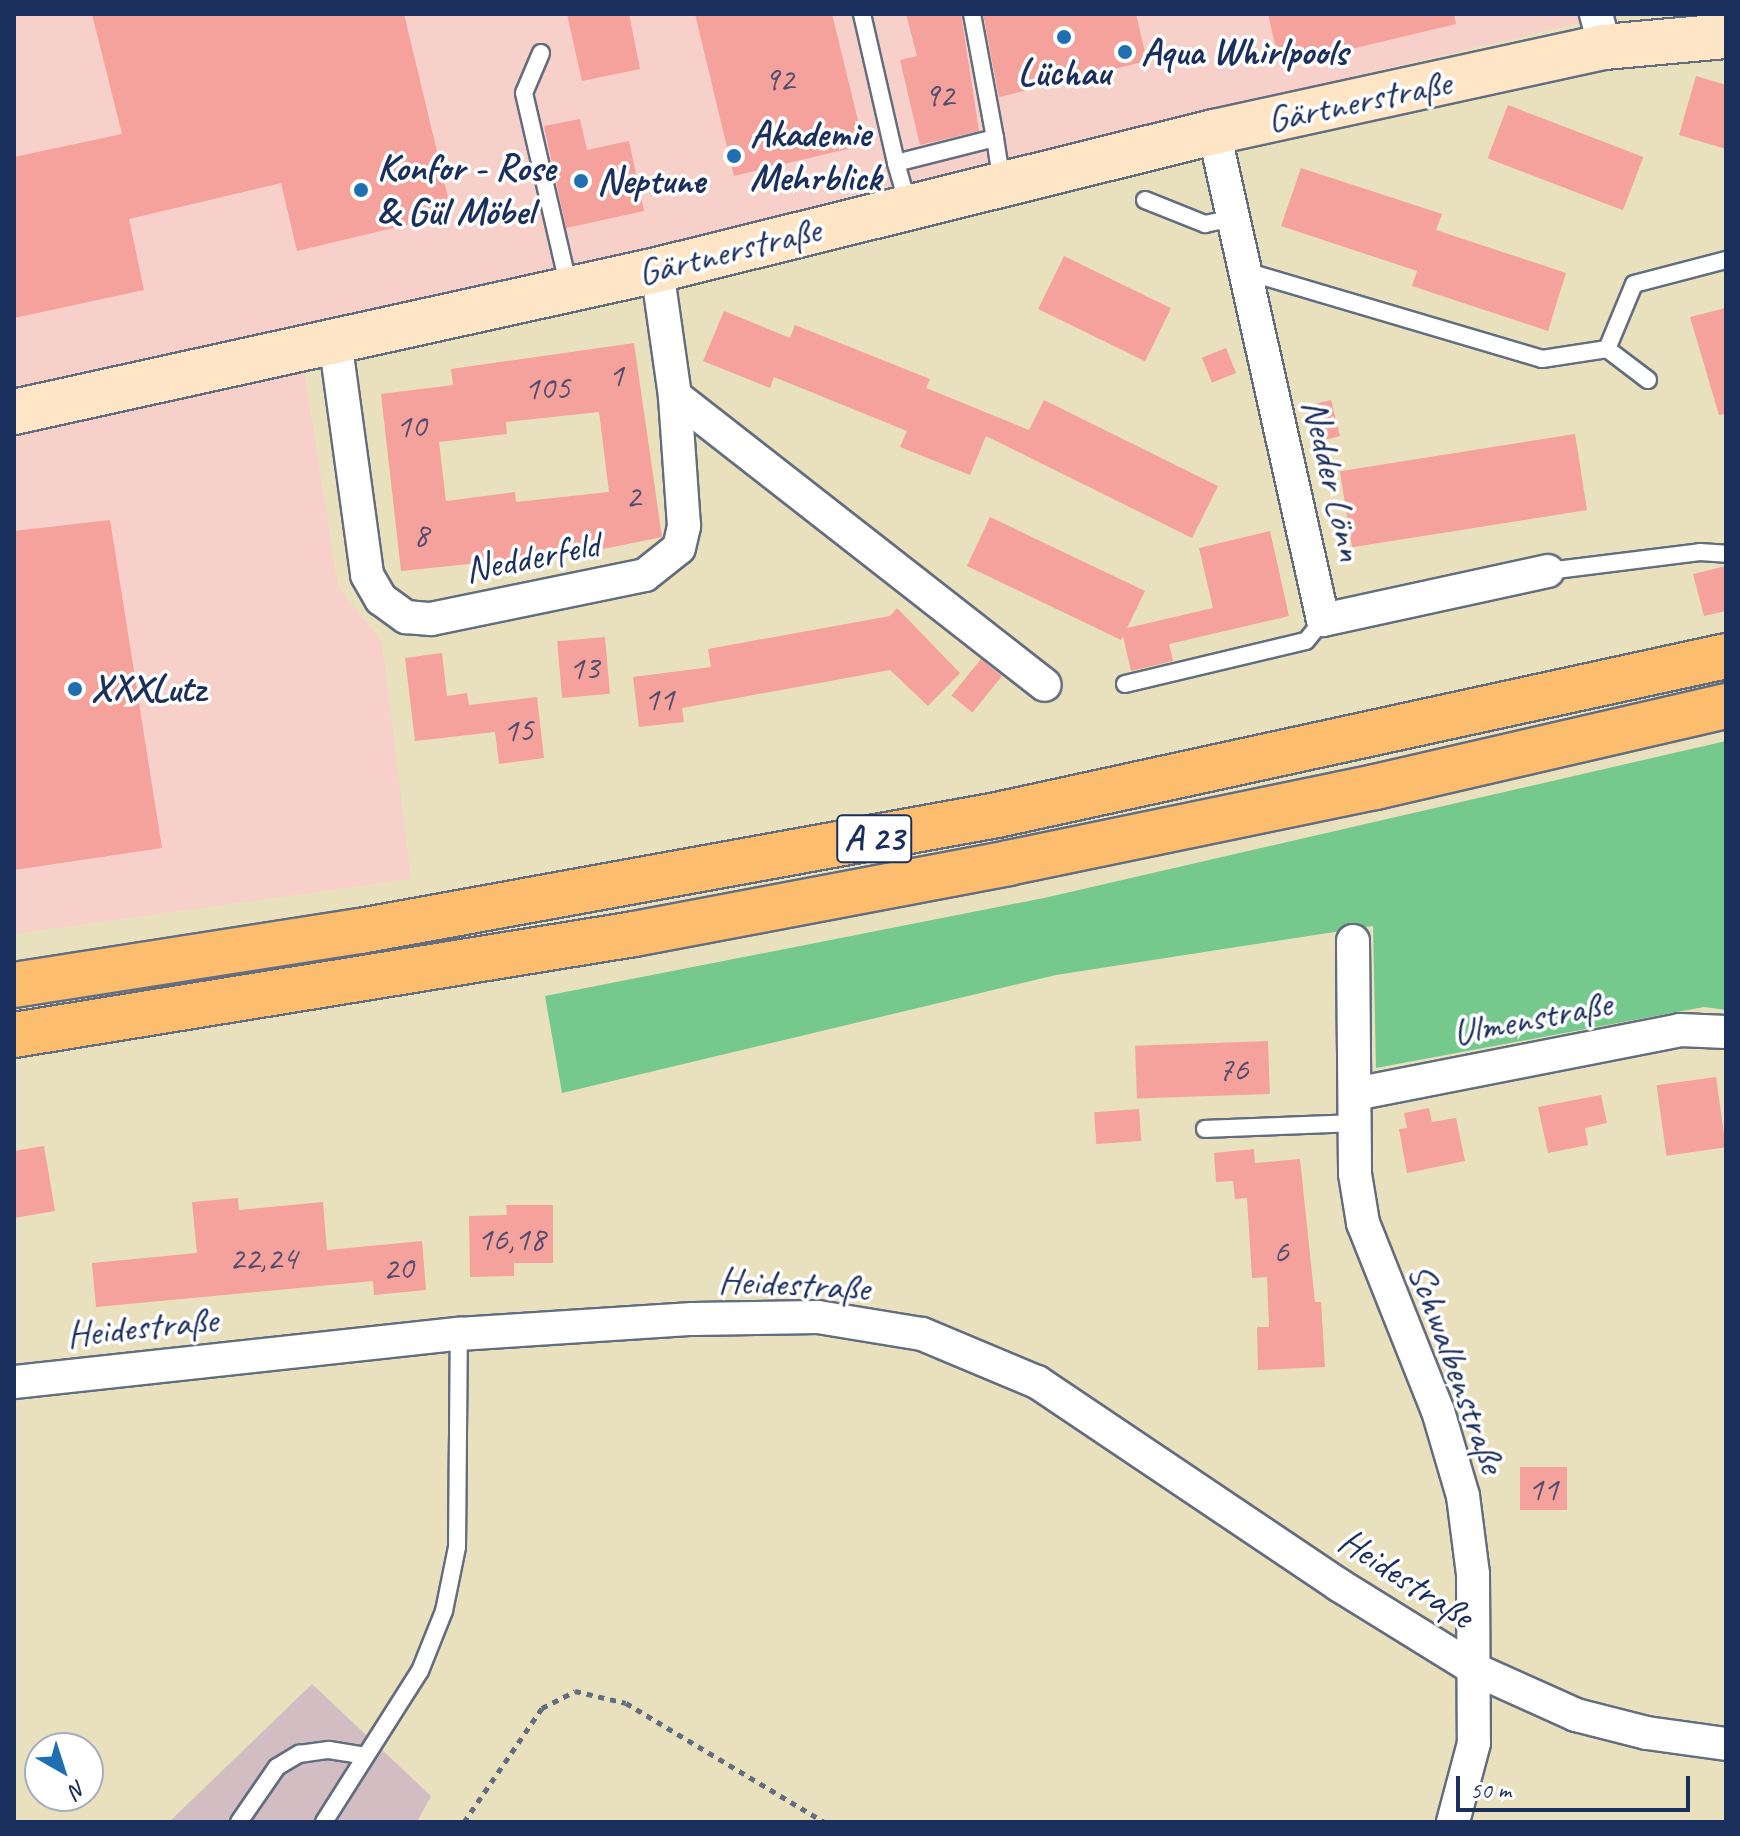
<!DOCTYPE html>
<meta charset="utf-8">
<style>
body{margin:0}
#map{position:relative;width:1740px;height:1836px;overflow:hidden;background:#e9e1be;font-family:Caveat,sans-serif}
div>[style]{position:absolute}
.built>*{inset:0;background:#f7d0ca}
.industrial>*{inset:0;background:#d2bec2}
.green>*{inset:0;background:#75c98d}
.building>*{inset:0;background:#f5a19c;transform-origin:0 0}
.path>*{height:5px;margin-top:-2.5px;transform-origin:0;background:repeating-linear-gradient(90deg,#636d80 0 6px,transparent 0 12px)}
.roads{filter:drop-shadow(2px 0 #636d80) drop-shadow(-2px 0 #636d80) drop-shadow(0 2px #636d80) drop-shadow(0 -2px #636d80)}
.lane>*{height:16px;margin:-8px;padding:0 8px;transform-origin:8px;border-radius:8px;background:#fff}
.street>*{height:32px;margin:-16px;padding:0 16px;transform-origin:16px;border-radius:16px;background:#fff}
.secondary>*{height:44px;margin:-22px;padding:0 22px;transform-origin:22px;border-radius:22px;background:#fee5c5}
.highway>*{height:44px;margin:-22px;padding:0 22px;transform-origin:22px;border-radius:22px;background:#fcbd6f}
.dots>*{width:22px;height:22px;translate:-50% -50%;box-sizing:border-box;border:4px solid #fff;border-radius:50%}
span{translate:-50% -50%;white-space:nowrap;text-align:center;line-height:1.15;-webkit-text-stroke:7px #fff;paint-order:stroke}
.number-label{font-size:34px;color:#524c6e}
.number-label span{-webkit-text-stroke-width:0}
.shield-label span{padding:2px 6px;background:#fff;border:2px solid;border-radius:6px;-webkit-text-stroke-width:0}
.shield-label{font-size:36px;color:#1b2f5e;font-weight:700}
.poi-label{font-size:38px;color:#1b2f5e;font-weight:700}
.left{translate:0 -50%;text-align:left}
.street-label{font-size:38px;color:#1b2f5e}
.frame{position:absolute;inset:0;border:16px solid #1b2f5e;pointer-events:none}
.north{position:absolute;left:24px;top:1732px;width:80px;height:80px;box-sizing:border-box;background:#fff;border:2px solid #a4acbf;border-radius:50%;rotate:141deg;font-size:22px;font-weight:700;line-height:32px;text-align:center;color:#1b2f5e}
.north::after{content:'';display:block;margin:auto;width:28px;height:36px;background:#1f6fb2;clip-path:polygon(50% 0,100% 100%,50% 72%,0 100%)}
.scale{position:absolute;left:1456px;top:1776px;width:234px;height:36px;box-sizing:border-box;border:4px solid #1b2f5e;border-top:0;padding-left:10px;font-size:24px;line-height:28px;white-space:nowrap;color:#1b2f5e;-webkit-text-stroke:6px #fff;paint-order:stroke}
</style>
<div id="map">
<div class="built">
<i style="clip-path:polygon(14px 14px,1618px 14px,1367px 73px,449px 310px,14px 397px)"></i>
<i style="clip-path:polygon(303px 364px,338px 587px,382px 642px,411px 879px,14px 934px,14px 430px)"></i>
</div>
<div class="industrial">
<i style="clip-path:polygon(312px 1684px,431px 1796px,417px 1822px,169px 1822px)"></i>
</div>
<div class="green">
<i style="clip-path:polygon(1726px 741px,1726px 1010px,1704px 1007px,1376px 1068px,1373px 926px,1056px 975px,562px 1093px,545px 996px,1044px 898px)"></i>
</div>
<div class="building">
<i style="clip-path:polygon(92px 14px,404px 14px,452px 214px,297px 251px,281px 183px,129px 219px,144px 290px,14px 318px,14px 157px,122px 134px)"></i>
<i style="clip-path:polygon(567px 14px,629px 14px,640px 69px,582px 81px)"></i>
<i style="clip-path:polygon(695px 14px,832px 14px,864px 145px,734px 176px)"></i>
<i style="clip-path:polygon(906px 14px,961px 14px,979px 131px,920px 145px,900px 60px,917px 56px)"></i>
<i style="clip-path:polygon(983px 14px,1136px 14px,1147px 61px,999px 97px)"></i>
<i style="clip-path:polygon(1268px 14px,1454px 14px,1456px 24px,1280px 66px)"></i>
<i style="clip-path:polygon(1696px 76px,1726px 85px,1726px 149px,1679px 135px)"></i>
<i style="left:1508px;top:105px;width:145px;height:57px;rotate:21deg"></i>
<i style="clip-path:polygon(580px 119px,587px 150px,629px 141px,644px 211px,566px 228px,544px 126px)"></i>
<i style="clip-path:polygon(1301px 168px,1442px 214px,1436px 230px,1566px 273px,1548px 331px,1412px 286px,1417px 271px,1281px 226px)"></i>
<i style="left:1064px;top:256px;width:119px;height:59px;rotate:26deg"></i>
<i style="clip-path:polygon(1726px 308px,1726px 414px,1719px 415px,1690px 317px)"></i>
<i style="clip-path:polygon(724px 311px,790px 338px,795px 325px,930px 379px,926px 388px,1029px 430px,1044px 400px,1218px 486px,1192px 538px,986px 436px,970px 475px,900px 447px,907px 431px,774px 377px,770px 388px,703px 361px)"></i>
<i style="clip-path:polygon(evenodd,634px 343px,662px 537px,593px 551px,401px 571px,381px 394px,453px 385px,451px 369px,634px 343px,599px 412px,609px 492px,516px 502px,515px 492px,446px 501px,439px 442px,507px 434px,506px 422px,599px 412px)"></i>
<i style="left:1226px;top:348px;width:27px;height:26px;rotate:68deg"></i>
<i style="left:1331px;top:400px;width:37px;height:27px;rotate:76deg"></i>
<i style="left:1575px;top:434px;width:77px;height:238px;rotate:81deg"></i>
<i style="clip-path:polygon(990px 517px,1145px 591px,1127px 628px,1213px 608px,1199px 548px,1270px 531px,1289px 616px,1169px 644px,1173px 661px,1131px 671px,1123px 636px,1121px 640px,967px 566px)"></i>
<i style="clip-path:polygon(110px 520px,162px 848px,14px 870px,14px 531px)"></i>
<i style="clip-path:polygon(1726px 566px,1726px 611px,1704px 616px,1693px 574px)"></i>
<i style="clip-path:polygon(897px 608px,960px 673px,928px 706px,890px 670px,682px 708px,684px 722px,639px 727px,633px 677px,711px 667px,708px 649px,890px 616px)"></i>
<i style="left:605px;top:637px;width:57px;height:48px;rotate:85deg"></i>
<i style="clip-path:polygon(442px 653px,447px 696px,467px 693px,469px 705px,537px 697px,544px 758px,499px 764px,495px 732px,415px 741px,405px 658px)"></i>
<i style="left:981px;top:659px;width:27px;height:47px;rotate:39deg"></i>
<i style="left:1268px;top:1041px;width:53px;height:133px;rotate:88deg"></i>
<i style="left:1716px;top:1077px;width:71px;height:60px;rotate:82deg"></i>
<i style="clip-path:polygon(1601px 1095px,1607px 1123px,1585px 1128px,1588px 1145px,1548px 1153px,1538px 1107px)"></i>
<i style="clip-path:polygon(1429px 1108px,1432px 1122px,1456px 1118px,1465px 1161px,1407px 1173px,1399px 1129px,1407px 1128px,1404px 1113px)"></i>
<i style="left:1139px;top:1109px;width:32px;height:45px;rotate:86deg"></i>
<i style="clip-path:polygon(44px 1146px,55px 1211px,14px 1218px,14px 1151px)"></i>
<i style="clip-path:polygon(1254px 1149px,1255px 1163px,1300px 1159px,1315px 1302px,1321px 1302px,1325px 1367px,1258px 1370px,1257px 1327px,1269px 1327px,1267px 1277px,1252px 1278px,1247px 1198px,1235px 1199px,1233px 1181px,1216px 1182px,1214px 1153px)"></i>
<i style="clip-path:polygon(238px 1198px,239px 1210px,323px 1202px,327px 1250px,422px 1241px,426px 1290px,374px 1295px,373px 1281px,96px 1307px,92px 1263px,197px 1253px,192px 1202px)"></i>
<i style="clip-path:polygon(506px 1205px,553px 1205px,553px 1263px,514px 1263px,514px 1276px,470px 1277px,469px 1216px,507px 1215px)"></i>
<i style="left:1520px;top:1467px;width:47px;height:43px"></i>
</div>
<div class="path">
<i style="left:464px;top:1822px;width:138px;rotate:-55.6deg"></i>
<i style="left:542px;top:1708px;width:37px;rotate:-27deg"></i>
<i style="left:575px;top:1691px;width:52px;rotate:13.2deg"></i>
<i style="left:626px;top:1703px;width:231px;rotate:31deg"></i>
</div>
<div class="roads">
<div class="lane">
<i style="left:862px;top:14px;width:153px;rotate:77.1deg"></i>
<i style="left:896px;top:163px;width:102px;rotate:-14.2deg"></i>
<i style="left:995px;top:138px;width:126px;rotate:-100.5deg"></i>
<i style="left:541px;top:53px;width:43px;rotate:113deg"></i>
<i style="left:524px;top:93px;width:200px;rotate:77deg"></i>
<i style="left:995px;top:138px;width:47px;rotate:81.3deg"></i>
<i style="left:896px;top:163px;width:47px;rotate:73.9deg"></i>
<i style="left:1145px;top:200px;width:65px;rotate:21.8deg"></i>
<i style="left:1205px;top:224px;width:29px;rotate:-12deg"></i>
<i style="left:1245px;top:271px;width:310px;rotate:16.5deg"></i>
<i style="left:1542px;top:359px;width:66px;rotate:-8.7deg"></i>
<i style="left:1648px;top:380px;width:51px;rotate:-142.9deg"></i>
<i style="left:1607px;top:349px;width:70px;rotate:-67.4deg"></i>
<i style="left:1634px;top:284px;width:95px;rotate:-14.6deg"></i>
<i style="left:1548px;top:571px;width:153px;rotate:-7.1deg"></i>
<i style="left:1700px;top:552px;width:26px;rotate:4deg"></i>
<i style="left:1125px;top:684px;width:186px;rotate:-13.4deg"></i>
<i style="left:1306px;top:641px;width:27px;rotate:-51deg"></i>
<i style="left:1205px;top:1129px;width:150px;rotate:-2.3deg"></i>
<i style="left:239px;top:1822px;width:67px;rotate:-55.4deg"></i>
<i style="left:277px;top:1767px;width:26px;rotate:-31deg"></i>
<i style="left:299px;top:1754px;width:30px;rotate:-8deg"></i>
<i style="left:329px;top:1750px;width:37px;rotate:9deg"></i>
<i style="left:324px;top:1822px;width:179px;rotate:-57.6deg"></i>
<i style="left:420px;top:1671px;width:65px;rotate:-68.2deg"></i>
<i style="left:444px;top:1611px;width:65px;rotate:-78.5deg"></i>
<i style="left:457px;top:1547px;width:213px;rotate:-89.5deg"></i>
</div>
<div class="street">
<i style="left:1596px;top:14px;width:34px;rotate:75deg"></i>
<i style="left:1214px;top:132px;width:500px;rotate:77.41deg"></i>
<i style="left:1323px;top:620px;width:230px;rotate:-12.3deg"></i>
<i style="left:335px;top:340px;width:237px;rotate:82.2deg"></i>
<i style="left:367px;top:575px;width:28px;rotate:60deg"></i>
<i style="left:381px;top:599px;width:31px;rotate:36deg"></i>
<i style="left:406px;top:617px;width:25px;rotate:5deg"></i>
<i style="left:431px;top:619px;width:218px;rotate:-11.6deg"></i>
<i style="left:645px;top:575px;width:43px;rotate:-38.5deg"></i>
<i style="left:679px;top:548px;width:23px;rotate:-77deg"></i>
<i style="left:684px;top:526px;width:130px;rotate:-94deg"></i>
<i style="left:675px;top:396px;width:127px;rotate:-98.1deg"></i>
<i style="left:675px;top:396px;width:469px;rotate:38deg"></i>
<i style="left:1353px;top:941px;width:233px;rotate:89.5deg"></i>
<i style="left:1355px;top:1174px;width:50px;rotate:80.7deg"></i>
<i style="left:1363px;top:1223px;width:202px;rotate:68.3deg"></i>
<i style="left:1438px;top:1411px;width:89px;rotate:73.6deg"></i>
<i style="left:1463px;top:1496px;width:79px;rotate:82.7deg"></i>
<i style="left:1473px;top:1574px;width:169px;rotate:89.7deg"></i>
<i style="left:1474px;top:1743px;width:82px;rotate:104.9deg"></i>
<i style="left:1355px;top:1094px;width:331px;rotate:-11.1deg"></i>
<i style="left:1680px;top:1030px;width:46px;rotate:2.5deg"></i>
<i style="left:14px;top:1382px;width:448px;rotate:-6.2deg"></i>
<i style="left:459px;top:1334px;width:234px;rotate:-3.7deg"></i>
<i style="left:693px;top:1319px;width:125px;rotate:-0.9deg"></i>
<i style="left:818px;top:1317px;width:105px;rotate:9.3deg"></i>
<i style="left:922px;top:1334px;width:125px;rotate:22.7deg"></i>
<i style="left:1037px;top:1382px;width:364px;rotate:33.9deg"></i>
<i style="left:1339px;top:1585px;width:161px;rotate:31.8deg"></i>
<i style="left:1476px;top:1670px;width:110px;rotate:24.2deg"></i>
<i style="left:1576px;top:1715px;width:73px;rotate:14.2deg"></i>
<i style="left:1647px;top:1733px;width:80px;rotate:7.9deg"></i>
</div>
<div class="secondary">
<i style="left:14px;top:412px;width:658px;rotate:-12.45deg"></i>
<i style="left:657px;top:270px;width:574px;rotate:-13.92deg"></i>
<i style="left:1214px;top:132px;width:400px;rotate:-12.3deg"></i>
<i style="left:1605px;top:47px;width:121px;rotate:-5.2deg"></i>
</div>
<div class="highway">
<i style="left:14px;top:985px;width:350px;rotate:-8.9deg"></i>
<i style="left:360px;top:931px;width:647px;rotate:-10.32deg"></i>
<i style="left:997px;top:815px;width:746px;rotate:-12.3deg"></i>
<i style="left:14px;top:1035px;width:628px;rotate:-9.25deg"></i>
<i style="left:634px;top:934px;width:381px;rotate:-10.7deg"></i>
<i style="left:1008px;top:863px;width:375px;rotate:-11.7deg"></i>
<i style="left:1375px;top:787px;width:360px;rotate:-13deg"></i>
</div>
</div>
<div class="dots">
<i style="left:1064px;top:37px;background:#1f6fb2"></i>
<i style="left:1125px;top:52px;background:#1f6fb2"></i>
<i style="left:734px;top:156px;background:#1f6fb2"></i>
<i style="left:581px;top:181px;background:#1f6fb2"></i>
<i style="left:361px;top:190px;background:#1f6fb2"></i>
<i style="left:75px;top:689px;background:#1f6fb2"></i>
</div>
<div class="number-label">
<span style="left:779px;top:79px">92</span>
<span style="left:939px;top:95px">92</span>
<span style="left:616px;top:375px">1</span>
<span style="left:547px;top:388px">105</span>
<span style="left:411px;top:426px">10</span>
<span style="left:633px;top:496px">2</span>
<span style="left:421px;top:535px">8</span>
<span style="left:584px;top:668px">13</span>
<span style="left:659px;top:699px">11</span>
<span style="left:518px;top:730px">15</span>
<span style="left:1233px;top:1069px">76</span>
<span style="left:511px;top:1239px">16,18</span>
<span style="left:1281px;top:1251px">6</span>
<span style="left:263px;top:1258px">22,24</span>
<span style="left:398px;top:1268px">20</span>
<span style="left:1543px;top:1489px">11</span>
</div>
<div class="shield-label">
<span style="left:874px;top:839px">A 23</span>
</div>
<div class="poi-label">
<span class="left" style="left:1141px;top:52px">Aqua Whirlpools</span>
<span style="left:1064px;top:73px">Lüchau</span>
<span class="left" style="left:750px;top:156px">Akademie<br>Mehrblick</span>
<span class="left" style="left:377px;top:190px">Konfor - Rose<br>&amp; Gül Möbel</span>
<span class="left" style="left:597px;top:181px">Neptune</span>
<span class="left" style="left:91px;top:689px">XXXLutz</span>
</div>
<div class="street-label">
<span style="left:1359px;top:101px;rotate:-12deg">Gärtnerstraße</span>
<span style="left:729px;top:251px;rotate:-14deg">Gärtnerstraße</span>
<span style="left:1333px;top:480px;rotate:77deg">Nedder Lönn</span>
<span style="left:532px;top:557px;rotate:-11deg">Nedderfeld</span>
<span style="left:1532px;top:1018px;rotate:-11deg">Ulmenstraße</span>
<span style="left:794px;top:1284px;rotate:3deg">Heidestraße</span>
<span style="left:142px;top:1327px;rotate:-6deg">Heidestraße</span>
<span style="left:1457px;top:1368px;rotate:70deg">Schwalbenstraße</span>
<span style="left:1406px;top:1578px;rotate:33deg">Heidestraße</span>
</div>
<div class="frame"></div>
<div class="north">N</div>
<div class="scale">50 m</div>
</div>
